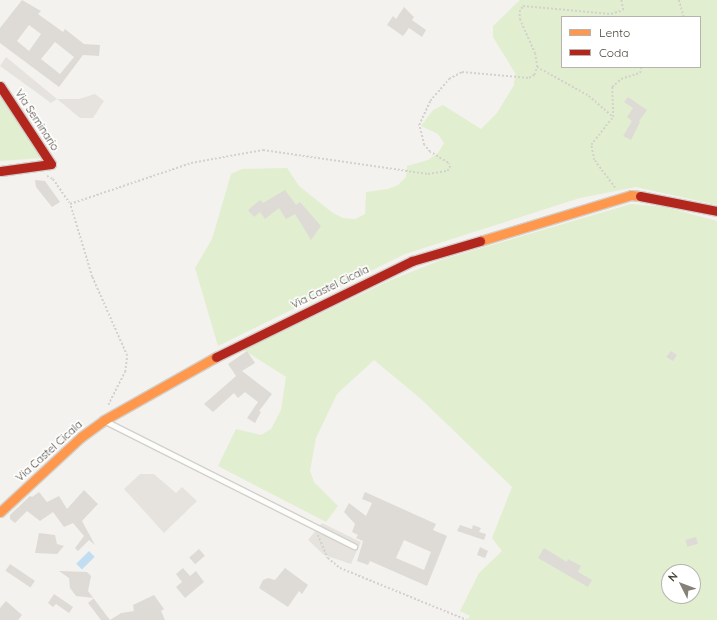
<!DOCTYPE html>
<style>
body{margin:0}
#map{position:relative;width:717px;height:620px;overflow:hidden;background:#f4f2ee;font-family:Quicksand,sans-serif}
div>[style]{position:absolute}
.green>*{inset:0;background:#e1eecf}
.parking>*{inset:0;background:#e6e3df}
.water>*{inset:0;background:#c0ddf1;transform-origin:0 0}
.building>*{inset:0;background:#dedbd6;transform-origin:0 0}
.path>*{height:1.5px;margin-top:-0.75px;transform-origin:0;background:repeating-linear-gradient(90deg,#d3d2cc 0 2px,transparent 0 4px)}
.roads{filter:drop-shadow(1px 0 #d2d0cb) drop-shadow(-1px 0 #d2d0cb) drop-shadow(0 1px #d2d0cb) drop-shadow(0 -1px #d2d0cb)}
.lane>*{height:5px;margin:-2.5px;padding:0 2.5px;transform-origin:2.5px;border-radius:2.5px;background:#fdfdfc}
.slow>*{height:9px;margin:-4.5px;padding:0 4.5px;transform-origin:4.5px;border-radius:4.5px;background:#ff974d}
.jam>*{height:9px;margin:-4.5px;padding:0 4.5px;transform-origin:4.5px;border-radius:4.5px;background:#b3261e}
span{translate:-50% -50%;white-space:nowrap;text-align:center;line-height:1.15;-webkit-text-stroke:3.5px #fff;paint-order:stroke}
.street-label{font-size:11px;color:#4b4439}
.legend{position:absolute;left:561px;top:16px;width:140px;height:52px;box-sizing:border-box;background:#fff;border:1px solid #b7b4b0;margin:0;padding:5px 7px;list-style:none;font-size:12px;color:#4b4439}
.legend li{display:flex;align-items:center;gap:8px;height:20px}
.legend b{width:20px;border:1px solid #b7b4b0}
.north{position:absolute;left:661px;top:564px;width:40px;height:40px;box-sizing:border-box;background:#fff;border:1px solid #b7b4b0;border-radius:50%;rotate:312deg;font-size:11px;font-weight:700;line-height:16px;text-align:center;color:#4b4439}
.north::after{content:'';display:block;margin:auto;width:14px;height:18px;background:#868178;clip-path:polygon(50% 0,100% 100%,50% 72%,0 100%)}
</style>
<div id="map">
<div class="green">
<i style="clip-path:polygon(evenodd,520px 0,717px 0,717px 205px,636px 187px,580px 198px,405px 254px,218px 346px,195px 268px,212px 239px,231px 174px,242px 169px,287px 168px,299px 186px,333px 213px,343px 218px,355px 219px,365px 214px,366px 192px,388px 189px,398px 185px,406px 177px,407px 166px,428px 160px,438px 153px,444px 143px,438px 134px,421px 126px,433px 110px,443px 105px,481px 129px,497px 113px,514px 85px,515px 73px,493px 37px,493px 26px,520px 0,562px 17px,700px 17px,700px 67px,562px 67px,562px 17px)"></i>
<i style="clip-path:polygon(0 96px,42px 158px,0 161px)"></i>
<i style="clip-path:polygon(evenodd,631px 204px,665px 207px,717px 221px,717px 620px,467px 620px,470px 616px,460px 611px,479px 573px,502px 551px,492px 538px,512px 487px,421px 399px,374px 360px,337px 394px,316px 438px,310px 471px,314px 482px,338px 506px,326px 522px,218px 466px,236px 429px,261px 435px,271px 429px,281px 410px,286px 377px,244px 350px,391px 280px,441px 260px,631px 204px,669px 572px,693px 572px,693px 596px,669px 596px,669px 572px)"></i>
</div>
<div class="parking">
<i style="clip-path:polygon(6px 57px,57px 99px,79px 99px,95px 94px,104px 101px,93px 118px,80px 118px,57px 99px,51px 103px,0 66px)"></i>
<i style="clip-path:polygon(140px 474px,154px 474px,176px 493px,182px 487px,197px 501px,164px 533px,124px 489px)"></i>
<i style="clip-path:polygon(322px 523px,361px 542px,351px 564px,324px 555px,308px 540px)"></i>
</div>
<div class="water">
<i style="left:89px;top:551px;width:8px;height:18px;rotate:45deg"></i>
</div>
<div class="building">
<i style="clip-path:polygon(evenodd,22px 0,41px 11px,38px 14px,63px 32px,65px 29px,84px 44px,100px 45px,99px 56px,83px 55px,59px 87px,0 43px,0 28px,22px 0,29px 25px,41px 34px,29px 51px,17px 41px,29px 25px,22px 0,55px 42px,74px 57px,60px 74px,41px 59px,55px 42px)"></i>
<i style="clip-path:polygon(404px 7px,414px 17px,412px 20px,426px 30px,422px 37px,409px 28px,403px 36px,387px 25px,393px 16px,396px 19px)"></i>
<i style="clip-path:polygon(628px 97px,647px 110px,639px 121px,640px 122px,631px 140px,623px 136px,632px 121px,627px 117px,633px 108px,624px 102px)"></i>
<i style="clip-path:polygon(35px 180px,45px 181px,60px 202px,52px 207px,36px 187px)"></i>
<i style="clip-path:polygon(285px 190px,296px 205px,300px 202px,321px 226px,311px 240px,295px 214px,286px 219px,279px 208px,265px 219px,260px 212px,254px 217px,248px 210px,260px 200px,263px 203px)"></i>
<i style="clip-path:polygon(247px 351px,255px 363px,242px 371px,272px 394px,259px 411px,261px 412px,255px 423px,247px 418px,258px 402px,245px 392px,238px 398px,234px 393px,213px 412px,204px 404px,236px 376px,228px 364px)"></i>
<i style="clip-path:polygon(671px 351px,677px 355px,673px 361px,666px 357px)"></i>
<i style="clip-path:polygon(84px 490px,98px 504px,82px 521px,95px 545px,89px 540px,78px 551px,75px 548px,84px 536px,73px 523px,64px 527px,53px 512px,40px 521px,27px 511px,15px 523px,10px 519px,10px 515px,30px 496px,32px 497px,39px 492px,47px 502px,59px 496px,67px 509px)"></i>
<i style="clip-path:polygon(evenodd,365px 492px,436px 524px,433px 530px,447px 536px,427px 586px,370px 561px,368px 565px,357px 561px,363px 541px,356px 538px,358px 535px,352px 532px,355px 524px,344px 512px,349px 503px,366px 516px,372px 503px,362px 499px,365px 492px,404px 540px,431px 552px,424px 570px,396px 558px,404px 540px)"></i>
<i style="clip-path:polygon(460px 525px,472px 529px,473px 525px,481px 528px,479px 532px,486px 534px,484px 540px,457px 531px)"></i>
<i style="clip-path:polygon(39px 533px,55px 535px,57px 544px,64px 546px,57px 554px,35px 553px)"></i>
<i style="left:696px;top:537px;width:7px;height:11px;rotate:74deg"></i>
<i style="clip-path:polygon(480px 547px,488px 551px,485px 558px,477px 555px)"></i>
<i style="clip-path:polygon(544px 548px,567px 562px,568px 559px,581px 566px,578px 572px,592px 580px,588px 587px,538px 558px)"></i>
<i style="left:199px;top:549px;width:9px;height:13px;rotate:49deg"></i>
<i style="left:10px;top:564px;width:30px;height:8px;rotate:34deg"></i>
<i style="clip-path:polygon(183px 568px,190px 576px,196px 571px,204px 582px,185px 598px,176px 587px,182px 582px,176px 574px)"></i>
<i style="clip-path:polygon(285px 568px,308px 585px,302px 594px,299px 591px,288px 607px,259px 588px,263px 580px,268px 578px,275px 580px)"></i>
<i style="clip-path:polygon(59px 571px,87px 572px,91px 576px,88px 591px,110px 620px,121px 613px,134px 611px,133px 605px,154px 595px,164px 609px,161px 611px,165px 620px,101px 620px,88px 603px,94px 598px,76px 596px,70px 588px,69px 578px)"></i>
<i style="clip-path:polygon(54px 594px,73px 607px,69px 613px,56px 604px,53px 607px,48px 603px)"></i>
<i style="clip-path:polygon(6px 601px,22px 615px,18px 620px,0 620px,0 608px)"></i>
</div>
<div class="path">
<i style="left:679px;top:0;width:18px;rotate:74deg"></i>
<i style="left:537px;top:67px;width:60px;rotate:29.1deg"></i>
<i style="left:589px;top:96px;width:30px;rotate:41deg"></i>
<i style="left:47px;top:176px;width:7px;rotate:27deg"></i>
<i style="left:53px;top:179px;width:29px;rotate:55deg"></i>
<i style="left:615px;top:188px;width:35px;rotate:-127deg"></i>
<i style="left:594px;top:160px;width:15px;rotate:-101deg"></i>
<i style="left:591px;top:145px;width:36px;rotate:-52deg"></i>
<i style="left:613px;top:117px;width:30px;rotate:-92deg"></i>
<i style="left:612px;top:87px;width:12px;rotate:-42deg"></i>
<i style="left:621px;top:79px;width:20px;rotate:-18deg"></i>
<i style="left:640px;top:73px;width:6px;rotate:-81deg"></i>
<i style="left:108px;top:405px;width:37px;rotate:-63deg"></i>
<i style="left:125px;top:372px;width:16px;rotate:-83deg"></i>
<i style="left:127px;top:356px;width:86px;rotate:-113.9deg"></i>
<i style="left:92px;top:277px;width:76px;rotate:-106.8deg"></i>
<i style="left:70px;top:204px;width:128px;rotate:-18.7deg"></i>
<i style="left:191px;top:163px;width:73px;rotate:-10.2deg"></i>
<i style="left:263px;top:150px;width:167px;rotate:8.3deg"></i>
<i style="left:428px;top:174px;width:19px;rotate:-9deg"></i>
<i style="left:447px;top:171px;width:4px;rotate:-45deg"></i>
<i style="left:450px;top:168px;width:5px;rotate:-112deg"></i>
<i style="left:448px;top:163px;width:21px;rotate:-149deg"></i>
<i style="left:430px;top:152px;width:9px;rotate:-131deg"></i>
<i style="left:424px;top:145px;width:21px;rotate:-104deg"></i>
<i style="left:419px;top:125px;width:26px;rotate:-65deg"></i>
<i style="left:430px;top:101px;width:29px;rotate:-49deg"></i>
<i style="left:449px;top:79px;width:15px;rotate:-28deg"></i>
<i style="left:462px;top:72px;width:67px;rotate:5.1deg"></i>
<i style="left:529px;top:78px;width:6px;rotate:-31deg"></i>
<i style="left:534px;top:75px;width:9px;rotate:-69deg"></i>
<i style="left:537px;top:67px;width:13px;rotate:-99deg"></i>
<i style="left:535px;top:54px;width:37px;rotate:-114deg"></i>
<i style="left:520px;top:20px;width:8px;rotate:-97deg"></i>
<i style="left:519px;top:12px;width:7px;rotate:-56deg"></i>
<i style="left:523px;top:6px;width:88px;rotate:5.2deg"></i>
<i style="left:611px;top:14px;width:13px;rotate:-18deg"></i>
<i style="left:623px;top:10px;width:10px;rotate:-101deg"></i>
<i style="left:318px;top:535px;width:25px;rotate:67deg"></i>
<i style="left:328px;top:558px;width:16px;rotate:40deg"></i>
<i style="left:340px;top:568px;width:137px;rotate:22.3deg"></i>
</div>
<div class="roads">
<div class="lane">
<i style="left:105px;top:421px;width:279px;rotate:26.7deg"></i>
</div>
<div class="slow">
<i style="left:480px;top:241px;width:158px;rotate:-16.9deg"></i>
<i style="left:631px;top:195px;width:9px;rotate:6deg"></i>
<i style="left:0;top:512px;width:110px;rotate:-42.8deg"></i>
<i style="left:81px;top:437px;width:29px;rotate:-36deg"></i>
<i style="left:104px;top:420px;width:129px;rotate:-29.4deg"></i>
</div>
<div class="jam">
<i style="left:0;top:86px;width:93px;rotate:56.8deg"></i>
<i style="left:51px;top:164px;width:51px;rotate:172.2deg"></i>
<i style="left:640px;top:196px;width:78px;rotate:11deg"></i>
<i style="left:216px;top:357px;width:218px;rotate:-26.1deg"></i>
<i style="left:412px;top:261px;width:71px;rotate:-16.4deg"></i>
</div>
</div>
<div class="street-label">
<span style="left:37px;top:120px;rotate:57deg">Via Seminario</span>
<span style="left:330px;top:287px;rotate:-26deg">Via Castel Cicala</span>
<span style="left:49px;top:451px;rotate:-42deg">Via Castel Cicala</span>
</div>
<ul class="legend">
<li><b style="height:5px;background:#ff974d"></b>Lento</li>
<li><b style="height:5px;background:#b3261e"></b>Coda</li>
</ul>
<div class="north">N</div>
</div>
